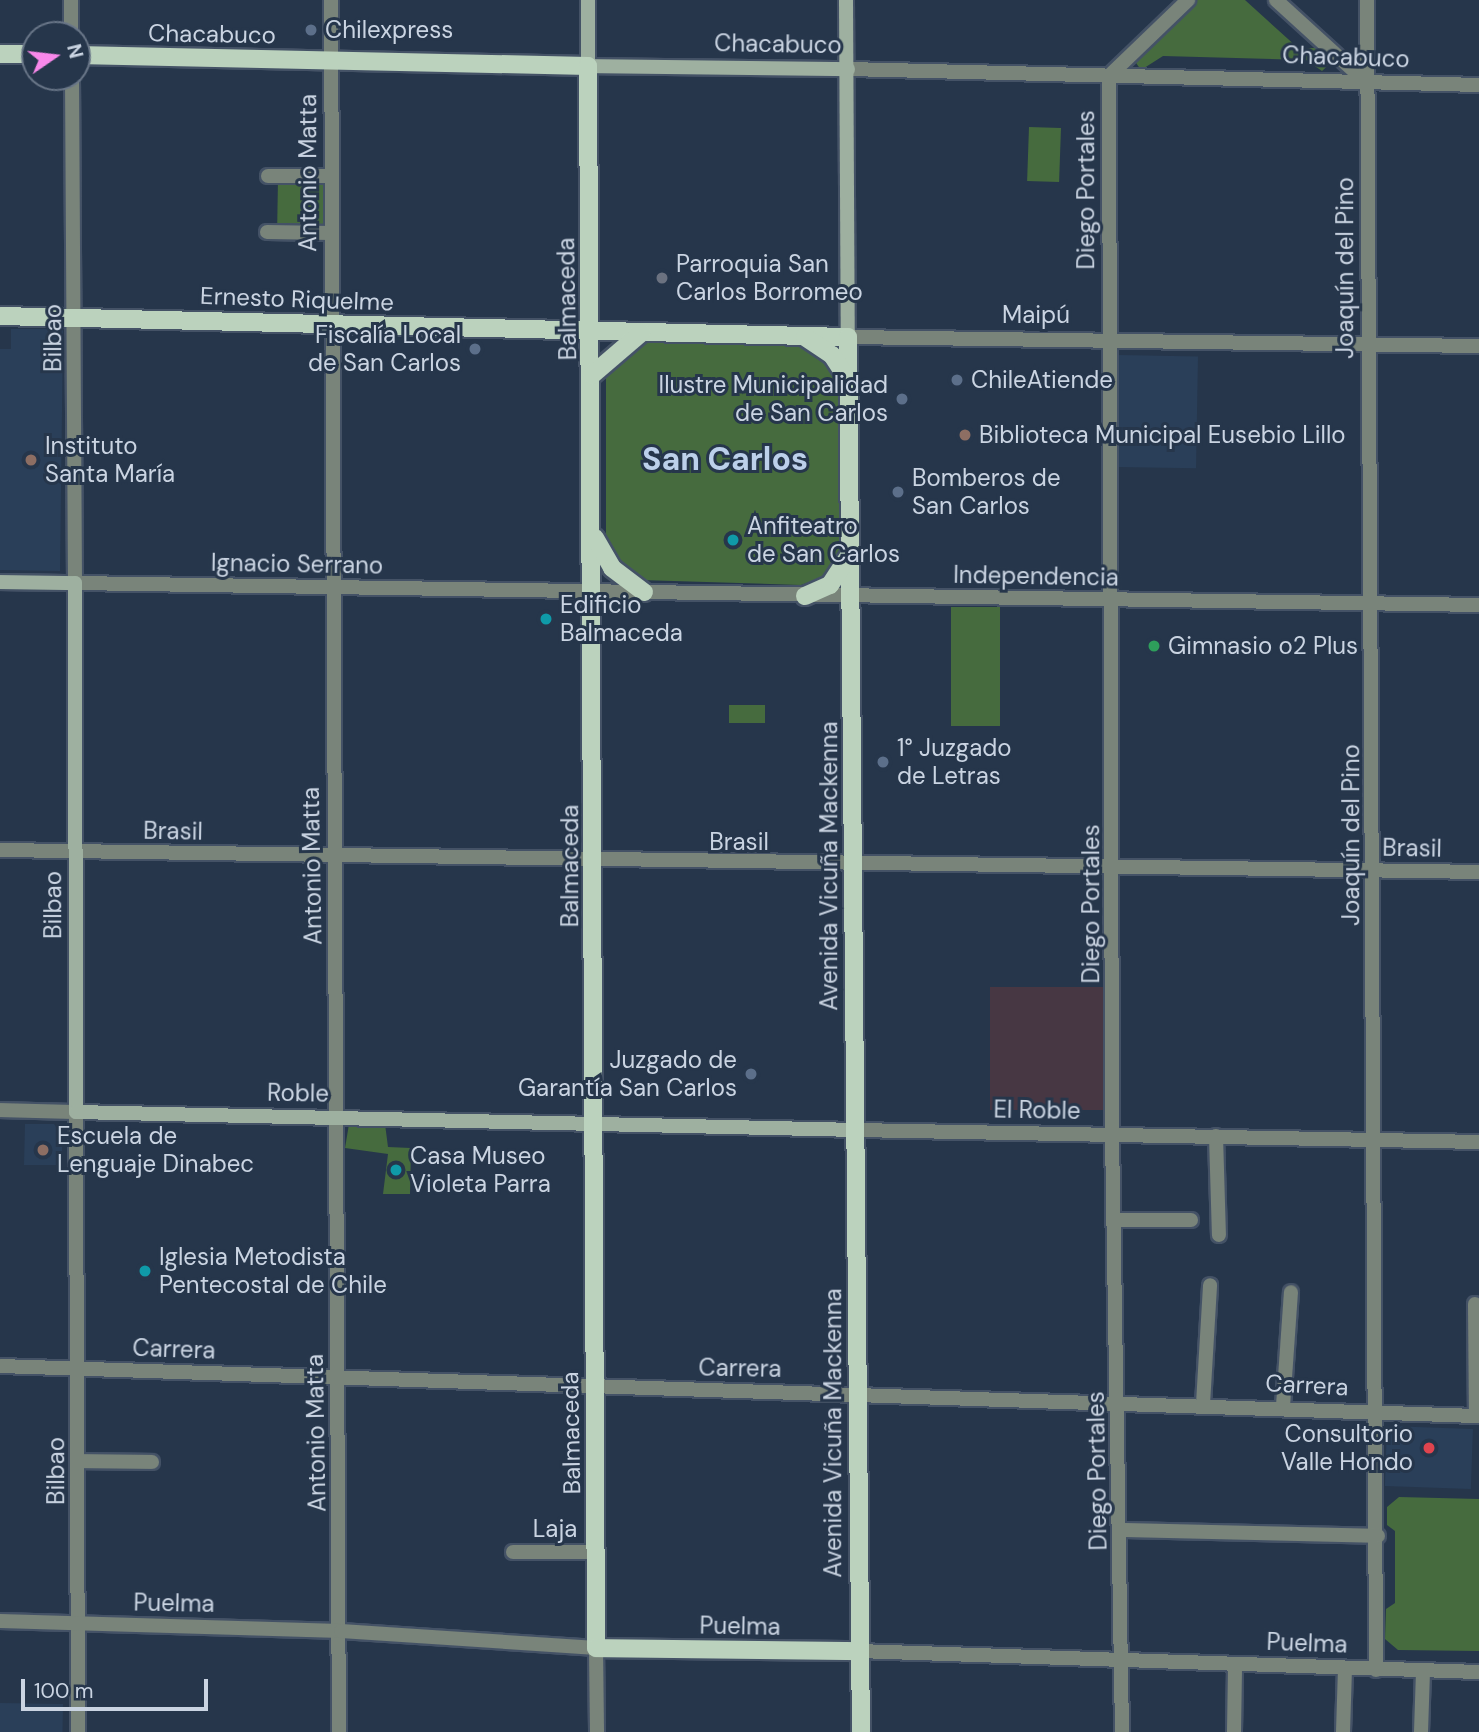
<!DOCTYPE html>
<meta charset="utf-8">
<style>
body{margin:0}
#map{position:relative;width:1479px;height:1732px;overflow:hidden;background:#26364b;font-family:"DM Sans",sans-serif}
div>[style]{position:absolute}
.industrial>*{inset:0;background:#473743;transform-origin:0 0}
.built>*{inset:0;background:#2a3f59;transform-origin:0 0}
.green>*{inset:0;background:#466b3e;transform-origin:0 0}
.roads{filter:drop-shadow(2px 0 #445266) drop-shadow(-2px 0 #445266) drop-shadow(0 2px #445266) drop-shadow(0 -2px #445266)}
.minor>*{height:14px;margin:-7px;padding:0 7px;transform-origin:7px;border-radius:7px;background:#79847a}
.tertiary>*{height:14px;margin:-7px;padding:0 7px;transform-origin:7px;border-radius:7px;background:#79847a}
.secondary>*{height:14px;margin:-7px;padding:0 7px;transform-origin:7px;border-radius:7px;background:#9eb0a0}
.primary>*{height:18px;margin:-9px;padding:0 9px;transform-origin:9px;border-radius:9px;background:#bbd2bd}
.dots>*{width:19px;height:19px;translate:-50% -50%;box-sizing:border-box;border:4px solid #26364b;border-radius:50%}
span{translate:-50% -50%;white-space:nowrap;text-align:center;line-height:1.15;-webkit-text-stroke:6px #26364b;paint-order:stroke}
.poi-label{font-size:24px;color:#cad4e2}
.left{translate:0 -50%;text-align:left}
.right{translate:-100% -50%;text-align:right}
.street-label{font-size:24px;color:#cad4e2}
.district-label{font-size:32px;color:#bcd0ea;font-weight:700}
.north{position:absolute;left:21px;top:21px;width:70px;height:70px;box-sizing:border-box;background:#26364b;border:2px solid #687587;border-radius:50%;rotate:76deg;font-size:19px;font-weight:700;line-height:28px;text-align:center;color:#cad4e2}
.north::after{content:'';display:block;margin:auto;width:24px;height:32px;background:#f888ea;clip-path:polygon(50% 0,100% 100%,50% 72%,0 100%)}
.scale{position:absolute;left:21px;top:1679px;width:187px;height:32px;box-sizing:border-box;border:4px solid #cad4e2;border-top:0;padding-left:9px;font-size:21px;line-height:24px;white-space:nowrap;color:#cad4e2;-webkit-text-stroke:5px #26364b;paint-order:stroke}
</style>
<div id="map">
<div class="industrial">
<i style="left:990px;top:987px;width:116px;height:123px"></i>
</div>
<div class="built">
<i style="clip-path:polygon(11px 329px,63px 329px,60px 571px,0 570px,0 349px,11px 349px)"></i>
<i style="left:1119px;top:355px;width:79px;height:112px;rotate:1deg"></i>
<i style="clip-path:polygon(25px 1124px,54px 1124px,62px 1135px,62px 1165px,24px 1165px)"></i>
<i style="left:1387px;top:1426px;width:86px;height:60px;rotate:2deg"></i>
<i style="left:0;top:1703px;width:63px;height:29px;rotate:1deg"></i>
</div>
<div class="green">
<i style="clip-path:polygon(1197px 0,1245px 0,1298px 48px,1321px 48px,1334px 60px,1322px 71px,1306px 60px,1163px 56px,1141px 70px,1134px 60px)"></i>
<i style="left:1029px;top:127px;width:32px;height:54px;rotate:2deg"></i>
<i style="left:278px;top:179px;width:48px;height:51px;rotate:1deg"></i>
<i style="clip-path:polygon(638px 340px,808px 343px,841px 376px,842px 556px,826px 576px,801px 585px,640px 580px,622px 569px,606px 542px,606px 367px)"></i>
<i style="left:951px;top:607px;width:49px;height:119px"></i>
<i style="left:729px;top:705px;width:36px;height:18px"></i>
<i style="clip-path:polygon(349px 1124px,385px 1124px,388px 1147px,411px 1148px,410px 1194px,383px 1194px,388px 1154px,345px 1148px)"></i>
<i style="clip-path:polygon(1399px 1497px,1479px 1499px,1479px 1651px,1398px 1650px,1385px 1639px,1386px 1609px,1395px 1603px,1395px 1531px,1387px 1525px,1387px 1507px)"></i>
</div>
<div class="roads">
<div class="minor">
<i style="left:1276px;top:0;width:122px;rotate:42.3deg"></i>
<i style="left:1367px;top:0;width:1670px;rotate:89.69deg"></i>
<i style="left:268px;top:176px;width:64px"></i>
<i style="left:267px;top:232px;width:64px;rotate:0.9deg"></i>
<i style="left:75px;top:583px;width:569px;rotate:0.91deg"></i>
<i style="left:0;top:850px;width:1479px;rotate:0.85deg"></i>
<i style="left:0;top:1110px;width:76px;rotate:1.5deg"></i>
<i style="left:1216px;top:1136px;width:99px;rotate:88.3deg"></i>
<i style="left:1116px;top:1220px;width:75px"></i>
<i style="left:1475px;top:1304px;width:112px;rotate:89.5deg"></i>
<i style="left:1203px;top:1404px;width:119px;rotate:-86.6deg"></i>
<i style="left:1283px;top:1406px;width:114px;rotate:-86deg"></i>
<i style="left:79px;top:1461px;width:73px;rotate:0.8deg"></i>
<i style="left:1121px;top:1530px;width:257px;rotate:1.3deg"></i>
<i style="left:513px;top:1552px;width:84px"></i>
<i style="left:596px;top:1648px;width:84px;rotate:89.3deg"></i>
<i style="left:1122px;top:1732px;width:599px;rotate:-90.96deg"></i>
<i style="left:1112px;top:1133px;width:1057px;rotate:-90.16deg"></i>
<i style="left:1109px;top:76px;width:110px;rotate:-43.9deg"></i>
<i style="left:1234px;top:1732px;width:67px;rotate:-89.1deg"></i>
<i style="left:1343px;top:1732px;width:63px;rotate:-88.2deg"></i>
<i style="left:1421px;top:1732px;width:61px;rotate:-88.1deg"></i>
</div>
<div class="tertiary">
<i style="left:71px;top:0;width:35px;rotate:90deg"></i>
<i style="left:331px;top:0;width:1732px;rotate:89.74deg"></i>
<i style="left:848px;top:69px;width:631px;rotate:1.45deg"></i>
<i style="left:72px;top:77px;width:506px;rotate:89.66deg"></i>
<i style="left:848px;top:337px;width:631px;rotate:0.82deg"></i>
<i style="left:644px;top:592px;width:835px;rotate:0.89deg"></i>
<i style="left:76px;top:1112px;width:620px;rotate:89.82deg"></i>
<i style="left:856px;top:1130px;width:623px;rotate:1.1deg"></i>
<i style="left:0;top:1366px;width:1480px;rotate:1.94deg"></i>
<i style="left:0;top:1621px;width:341px;rotate:1.7deg"></i>
<i style="left:341px;top:1631px;width:256px;rotate:3.8deg"></i>
<i style="left:858px;top:1651px;width:621px;rotate:1.94deg"></i>
</div>
<div class="secondary">
<i style="left:588px;top:0;width:66px;rotate:90deg"></i>
<i style="left:588px;top:66px;width:260px;rotate:0.7deg"></i>
<i style="left:846px;top:0;width:337px;rotate:89.7deg"></i>
<i style="left:0;top:582px;width:75px;rotate:0.8deg"></i>
<i style="left:75px;top:583px;width:529px;rotate:89.89deg"></i>
<i style="left:76px;top:1112px;width:780px;rotate:1.32deg"></i>
</div>
<div class="primary">
<i style="left:0;top:54px;width:35px"></i>
<i style="left:77px;top:55px;width:511px;rotate:1.23deg"></i>
<i style="left:588px;top:66px;width:1582px;rotate:89.71deg"></i>
<i style="left:596px;top:1648px;width:262px;rotate:0.7deg"></i>
<i style="left:0;top:316px;width:848px;rotate:1.42deg"></i>
<i style="left:848px;top:337px;width:1395px;rotate:89.47deg"></i>
<i style="left:805px;top:337px;width:32px;rotate:34deg"></i>
<i style="left:832px;top:355px;width:30px;rotate:57deg"></i>
<i style="left:592px;top:375px;width:65px;rotate:-40.6deg"></i>
<i style="left:595px;top:538px;width:34px;rotate:60deg"></i>
<i style="left:612px;top:568px;width:40px;rotate:37deg"></i>
<i style="left:805px;top:596px;width:27px;rotate:-24deg"></i>
<i style="left:830px;top:585px;width:35px;rotate:-57deg"></i>
</div>
</div>
<div class="dots">
<i style="left:311px;top:30px;background:#5c6f8a"></i>
<i style="left:662px;top:278px;background:#6b7280"></i>
<i style="left:475px;top:349px;background:#5c6f8a"></i>
<i style="left:957px;top:380px;background:#5c6f8a"></i>
<i style="left:902px;top:399px;background:#5c6f8a"></i>
<i style="left:965px;top:435px;background:#8d6e63"></i>
<i style="left:31px;top:460px;background:#8d6e63"></i>
<i style="left:898px;top:492px;background:#5c6f8a"></i>
<i style="left:733px;top:540px;background:#0f9aa8"></i>
<i style="left:546px;top:619px;background:#0f9aa8"></i>
<i style="left:1154px;top:646px;background:#2e9e5b"></i>
<i style="left:883px;top:762px;background:#5c6f8a"></i>
<i style="left:751px;top:1074px;background:#5c6f8a"></i>
<i style="left:43px;top:1150px;background:#8d6e63"></i>
<i style="left:396px;top:1170px;background:#0f9aa8"></i>
<i style="left:145px;top:1271px;background:#0f9aa8"></i>
<i style="left:1429px;top:1448px;background:#e0444e"></i>
</div>
<div class="poi-label">
<span class="left" style="left:325px;top:30px">Chilexpress</span>
<span class="left" style="left:676px;top:278px">Parroquia San<br>Carlos Borromeo</span>
<span class="right" style="left:461px;top:349px">Fiscalía Local<br>de San Carlos</span>
<span class="left" style="left:971px;top:380px">ChileAtiende</span>
<span class="right" style="left:888px;top:399px">Ilustre Municipalidad<br>de San Carlos</span>
<span class="left" style="left:979px;top:435px">Biblioteca Municipal Eusebio Lillo</span>
<span class="left" style="left:45px;top:460px">Instituto<br>Santa María</span>
<span class="left" style="left:912px;top:492px">Bomberos de<br>San Carlos</span>
<span class="left" style="left:747px;top:540px">Anfiteatro<br>de San Carlos</span>
<span class="left" style="left:560px;top:619px">Edificio<br>Balmaceda</span>
<span class="left" style="left:1168px;top:646px">Gimnasio o2 Plus</span>
<span class="left" style="left:897px;top:762px">1° Juzgado<br>de Letras</span>
<span class="right" style="left:737px;top:1074px">Juzgado de<br>Garantía San Carlos</span>
<span class="left" style="left:57px;top:1150px">Escuela de<br>Lenguaje Dinabec</span>
<span class="left" style="left:410px;top:1170px">Casa Museo<br>Violeta Parra</span>
<span class="left" style="left:159px;top:1271px">Iglesia Metodista<br>Pentecostal de Chile</span>
<span class="right" style="left:1413px;top:1448px">Consultorio<br>Valle Hondo</span>
</div>
<div class="street-label">
<span style="left:212px;top:34px;rotate:1deg">Chacabuco</span>
<span style="left:778px;top:44px;rotate:1deg">Chacabuco</span>
<span style="left:1346px;top:57px;rotate:2deg">Chacabuco</span>
<span style="left:308px;top:173px;rotate:-90deg">Antonio Matta</span>
<span style="left:1086px;top:190px;rotate:-90deg">Diego Portales</span>
<span style="left:1345px;top:268px;rotate:-90deg">Joaquín del Pino</span>
<span style="left:297px;top:299px;rotate:2deg">Ernesto Riquelme</span>
<span style="left:567px;top:299px;rotate:-91deg">Balmaceda</span>
<span style="left:1036px;top:315px">Maipú</span>
<span style="left:53px;top:338px;rotate:-90deg">Bilbao</span>
<span style="left:297px;top:564px;rotate:1deg">Ignacio Serrano</span>
<span style="left:1036px;top:576px;rotate:1deg">Independencia</span>
<span style="left:173px;top:831px;rotate:1deg">Brasil</span>
<span style="left:1351px;top:835px;rotate:-90deg">Joaquín del Pino</span>
<span style="left:739px;top:842px">Brasil</span>
<span style="left:1412px;top:848px;rotate:1deg">Brasil</span>
<span style="left:312px;top:866px;rotate:-91deg">Antonio Matta</span>
<span style="left:570px;top:866px;rotate:-90deg">Balmaceda</span>
<span style="left:829px;top:866px;rotate:-90deg">Avenida Vicuña Mackenna</span>
<span style="left:1091px;top:904px;rotate:-90deg">Diego Portales</span>
<span style="left:53px;top:905px;rotate:-90deg">Bilbao</span>
<span style="left:298px;top:1093px;rotate:1deg">Roble</span>
<span style="left:1037px;top:1110px;rotate:1deg">El Roble</span>
<span style="left:174px;top:1349px;rotate:2deg">Carrera</span>
<span style="left:740px;top:1368px;rotate:1deg">Carrera</span>
<span style="left:1307px;top:1385px;rotate:3deg">Carrera</span>
<span style="left:316px;top:1433px;rotate:-91deg">Antonio Matta</span>
<span style="left:571px;top:1433px;rotate:-91deg">Balmaceda</span>
<span style="left:833px;top:1433px;rotate:-90deg">Avenida Vicuña Mackenna</span>
<span style="left:56px;top:1471px;rotate:-90deg">Bilbao</span>
<span style="left:1097px;top:1471px;rotate:-91deg">Diego Portales</span>
<span style="left:555px;top:1529px">Laja</span>
<span style="left:174px;top:1603px;rotate:1deg">Puelma</span>
<span style="left:740px;top:1626px;rotate:1deg">Puelma</span>
<span style="left:1307px;top:1643px;rotate:2deg">Puelma</span>
</div>
<div class="district-label">
<span style="left:725px;top:459px">San Carlos</span>
</div>
<div class="north">N</div>
<div class="scale">100 m</div>
</div>
